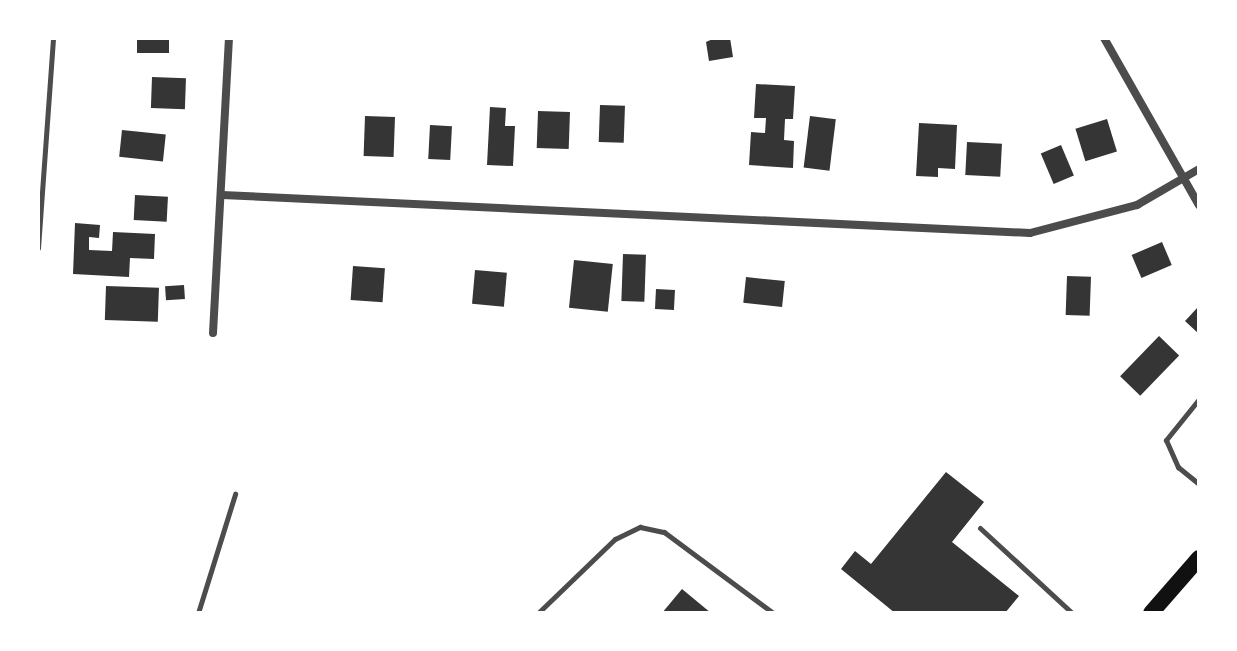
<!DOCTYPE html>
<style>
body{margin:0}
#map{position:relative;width:1237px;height:651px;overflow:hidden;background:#fff;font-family:"Work Sans",sans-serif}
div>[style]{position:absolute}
.building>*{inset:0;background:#353535;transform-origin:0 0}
.service>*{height:5px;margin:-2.5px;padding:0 2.5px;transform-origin:2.5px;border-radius:2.5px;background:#4c4c4c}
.minor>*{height:8px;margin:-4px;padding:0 4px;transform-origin:4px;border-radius:4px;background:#4c4c4c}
.primary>*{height:16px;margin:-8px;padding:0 8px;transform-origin:8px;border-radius:8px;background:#111}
span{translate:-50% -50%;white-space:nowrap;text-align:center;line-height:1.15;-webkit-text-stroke:6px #fff;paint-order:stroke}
.frame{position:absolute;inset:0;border:40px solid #fff;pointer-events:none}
</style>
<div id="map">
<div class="building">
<i style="left:137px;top:38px;width:32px;height:15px"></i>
<i style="clip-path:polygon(715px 38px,730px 38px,733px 57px,709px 61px,706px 42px)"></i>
<i style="left:152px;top:77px;width:34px;height:31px;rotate:2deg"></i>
<i style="clip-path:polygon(756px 84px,795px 86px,793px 119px,785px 119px,784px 140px,794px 141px,793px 168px,749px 165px,751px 132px,765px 133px,766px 118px,754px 118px)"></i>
<i style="left:600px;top:105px;width:25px;height:37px;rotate:2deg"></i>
<i style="clip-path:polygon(490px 107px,506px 108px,505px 126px,515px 126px,513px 166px,487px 165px)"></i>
<i style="left:538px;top:111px;width:32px;height:37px;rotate:2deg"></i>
<i style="left:365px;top:116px;width:30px;height:40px;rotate:2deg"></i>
<i style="left:810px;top:116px;width:26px;height:52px;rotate:7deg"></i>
<i style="left:1107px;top:119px;width:34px;height:33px;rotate:73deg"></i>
<i style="clip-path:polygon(919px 123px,957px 125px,955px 169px,938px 168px,938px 177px,916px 176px)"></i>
<i style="left:430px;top:125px;width:22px;height:34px;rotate:3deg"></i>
<i style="left:122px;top:130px;width:44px;height:27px;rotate:6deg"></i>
<i style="left:967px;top:142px;width:35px;height:33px;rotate:3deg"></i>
<i style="left:1061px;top:145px;width:33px;height:22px;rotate:67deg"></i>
<i style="left:135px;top:195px;width:33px;height:25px;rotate:3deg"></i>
<i style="clip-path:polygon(75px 223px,100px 225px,99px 238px,89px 237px,89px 250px,112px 251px,113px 232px,155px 234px,154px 259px,130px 258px,129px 277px,73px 274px)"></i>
<i style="left:1162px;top:242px;width:25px;height:33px;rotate:67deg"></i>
<i style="left:623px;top:254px;width:23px;height:47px;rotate:2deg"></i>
<i style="left:574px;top:260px;width:39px;height:48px;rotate:6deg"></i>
<i style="left:353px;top:266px;width:32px;height:34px;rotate:4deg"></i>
<i style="left:475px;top:270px;width:32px;height:34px;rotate:5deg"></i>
<i style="left:1067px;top:276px;width:24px;height:39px;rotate:2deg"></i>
<i style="left:746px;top:277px;width:39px;height:26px;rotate:6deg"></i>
<i style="left:184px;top:285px;width:14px;height:19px;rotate:86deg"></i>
<i style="left:106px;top:286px;width:53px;height:34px;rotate:2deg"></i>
<i style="left:656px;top:289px;width:19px;height:20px;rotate:3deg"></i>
<i style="clip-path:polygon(1199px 306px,1199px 334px,1185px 321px)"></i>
<i style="left:1159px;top:336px;width:28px;height:56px;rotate:44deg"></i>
<i style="clip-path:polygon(946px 472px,984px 502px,952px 542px,1019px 596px,1005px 613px,895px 613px,841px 569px,855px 551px,871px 564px)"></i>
<i style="clip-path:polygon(682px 589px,711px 613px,662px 613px)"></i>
</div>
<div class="service">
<i style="left:38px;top:248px;width:211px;rotate:-85.9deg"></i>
<i style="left:1199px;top:399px;width:53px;rotate:128.8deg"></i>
<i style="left:1166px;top:440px;width:30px;rotate:66deg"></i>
<i style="left:1178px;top:467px;width:27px;rotate:39deg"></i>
<i style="left:980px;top:528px;width:125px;rotate:42.7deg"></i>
<i style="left:198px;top:613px;width:125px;rotate:-72.7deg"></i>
<i style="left:538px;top:613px;width:107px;rotate:-43.9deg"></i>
<i style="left:615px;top:539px;width:28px;rotate:-26deg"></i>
<i style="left:640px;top:527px;width:25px;rotate:12deg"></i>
<i style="left:664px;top:532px;width:136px;rotate:36.6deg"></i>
</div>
<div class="minor">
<i style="left:1104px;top:38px;width:192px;rotate:60.4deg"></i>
<i style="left:222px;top:195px;width:809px;rotate:2.69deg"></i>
<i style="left:1030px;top:233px;width:111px;rotate:-14.7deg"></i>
<i style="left:1137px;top:205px;width:72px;rotate:-30.1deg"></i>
<i style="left:213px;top:333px;width:295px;rotate:-86.9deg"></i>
</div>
<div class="primary">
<i style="left:1151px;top:613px;width:73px;rotate:-48.9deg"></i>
</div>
<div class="frame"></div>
</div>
